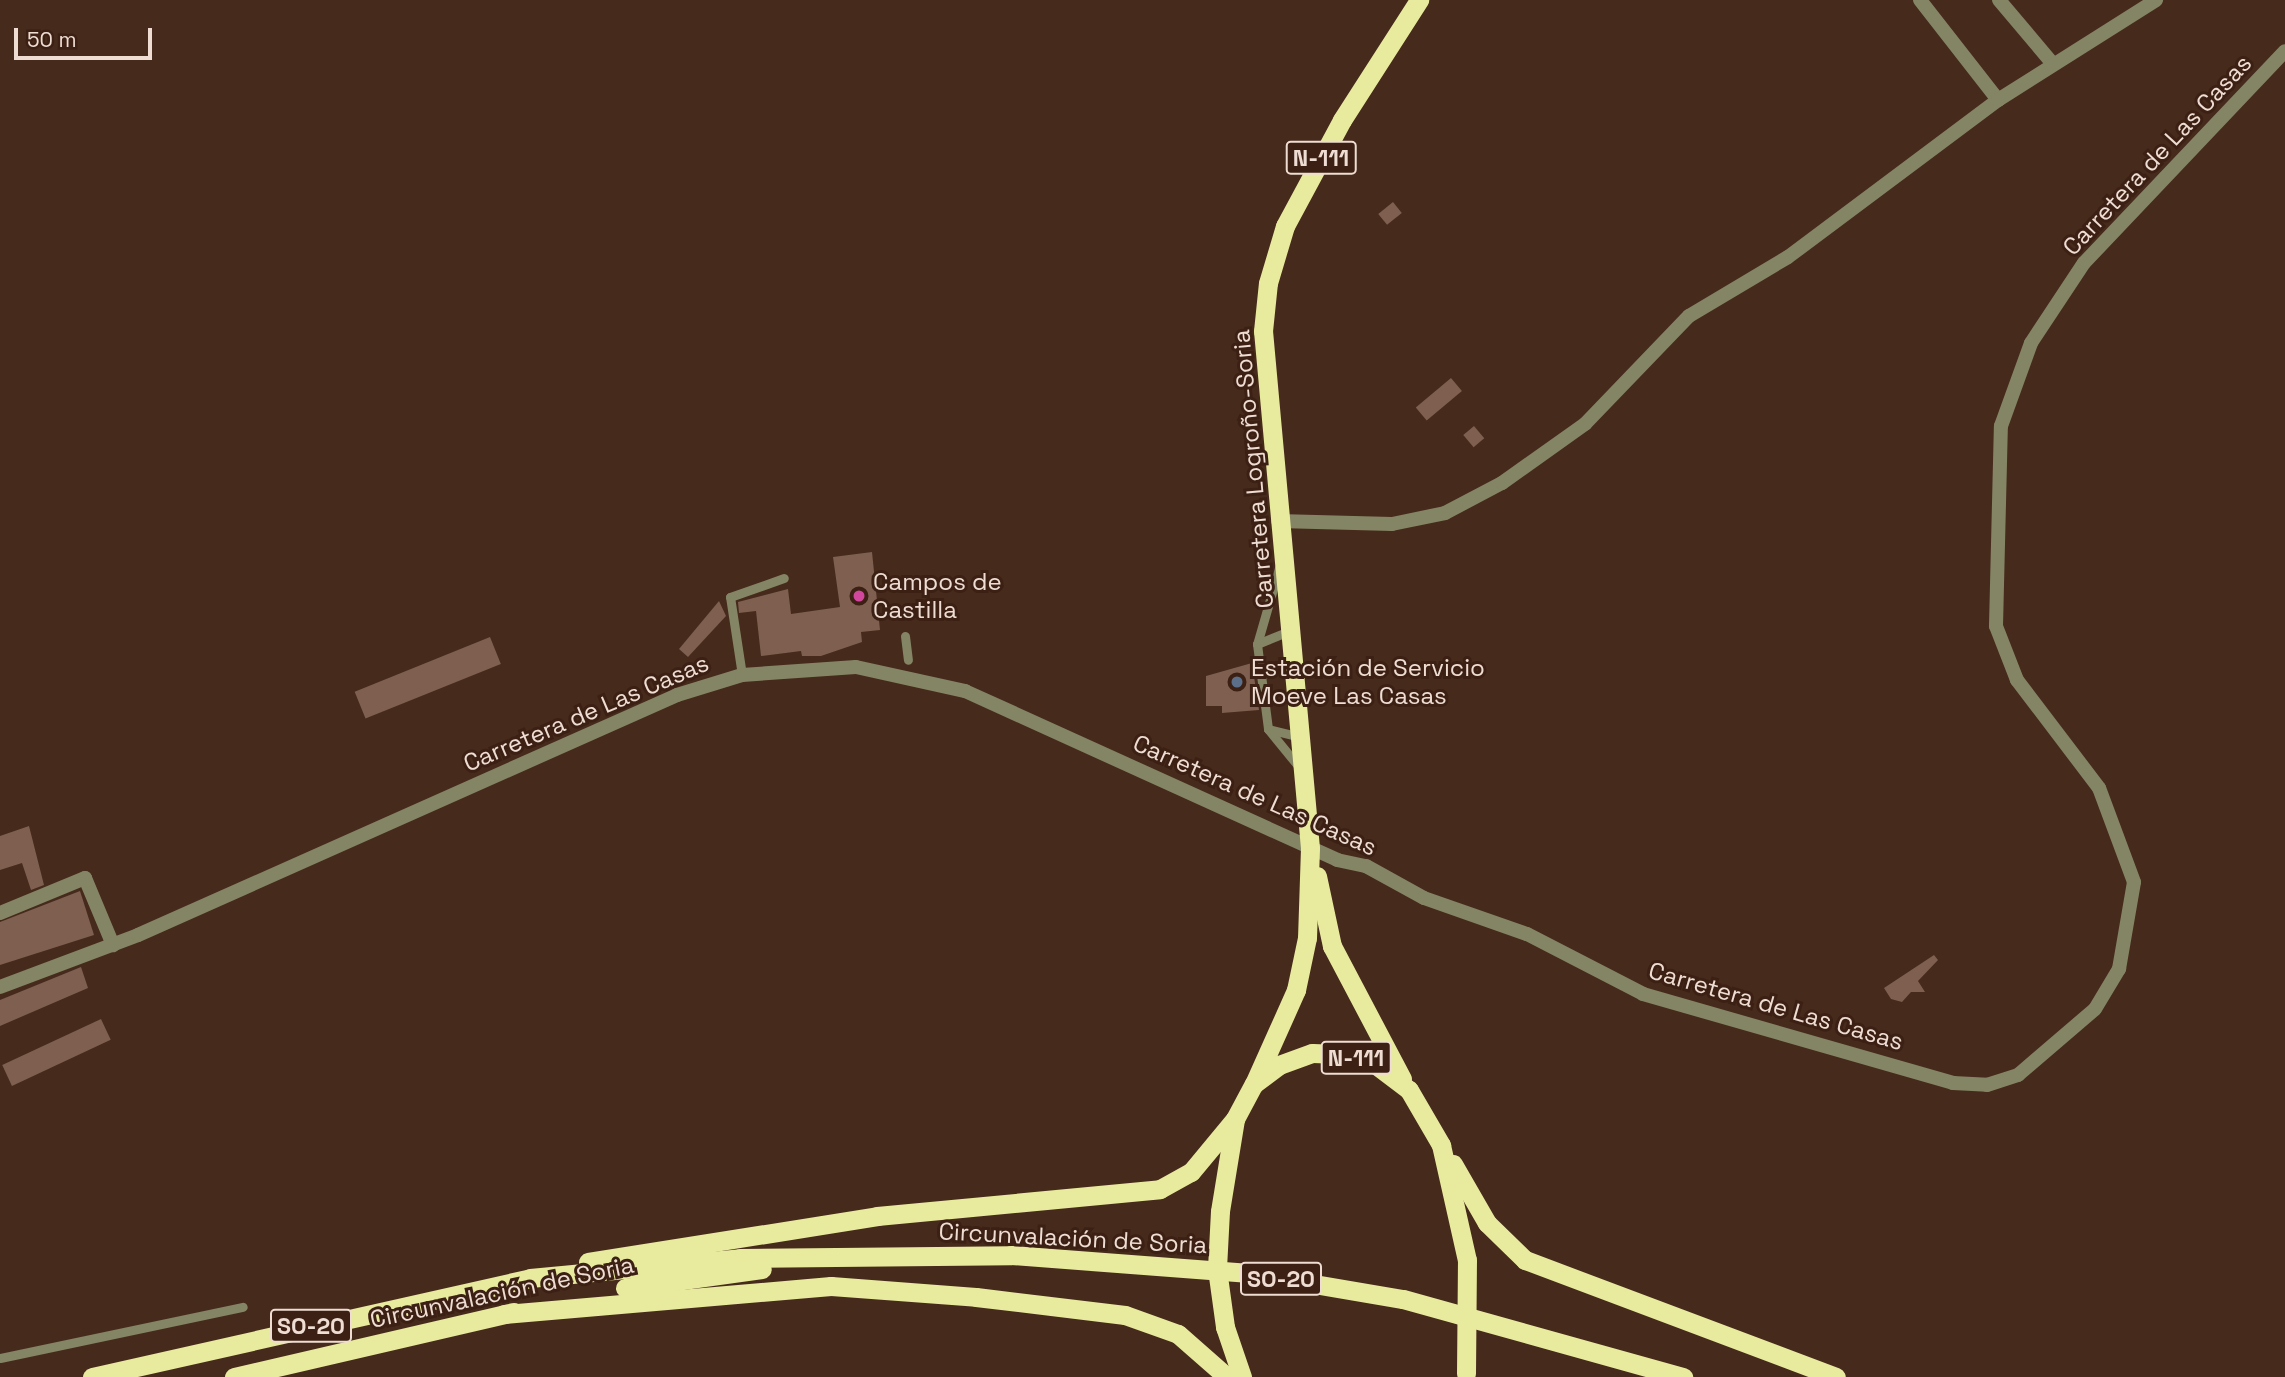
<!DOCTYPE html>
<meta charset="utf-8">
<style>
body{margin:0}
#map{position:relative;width:2285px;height:1377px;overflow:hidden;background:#462a1c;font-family:"Space Grotesk",sans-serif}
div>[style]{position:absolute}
.building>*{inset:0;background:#7e5f50;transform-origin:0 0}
.service>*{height:9px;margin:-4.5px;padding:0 4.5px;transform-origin:4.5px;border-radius:4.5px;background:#848565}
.minor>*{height:14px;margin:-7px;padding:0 7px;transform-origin:7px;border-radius:7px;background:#848565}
.trunk>*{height:19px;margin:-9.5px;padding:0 9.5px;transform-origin:9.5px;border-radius:9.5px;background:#e8ea9e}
.trunk-bridge>*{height:19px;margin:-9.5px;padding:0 9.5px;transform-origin:9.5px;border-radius:9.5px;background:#e8ea9e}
.dots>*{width:19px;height:19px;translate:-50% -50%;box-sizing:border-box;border:4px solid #3b2013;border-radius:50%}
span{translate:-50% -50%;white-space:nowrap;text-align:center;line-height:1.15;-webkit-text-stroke:6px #3b2013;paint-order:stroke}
.shield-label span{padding:2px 5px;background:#3b2013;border:2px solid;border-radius:5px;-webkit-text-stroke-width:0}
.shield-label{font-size:23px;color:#efddd4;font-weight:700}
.street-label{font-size:24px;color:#efddd4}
.poi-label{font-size:24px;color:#efddd4}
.left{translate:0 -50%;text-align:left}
.scale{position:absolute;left:14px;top:28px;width:138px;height:32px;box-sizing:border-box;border:4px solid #efddd4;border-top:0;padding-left:9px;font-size:21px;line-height:24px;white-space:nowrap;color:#efddd4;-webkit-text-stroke:5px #3b2013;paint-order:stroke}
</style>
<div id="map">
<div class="building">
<i style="left:1393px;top:202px;width:14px;height:19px;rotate:51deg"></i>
<i style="left:1451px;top:378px;width:17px;height:46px;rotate:50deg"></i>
<i style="left:1474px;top:426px;width:16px;height:14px;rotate:50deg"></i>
<i style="clip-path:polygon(872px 552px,880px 630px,861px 632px,862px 642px,821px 656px,802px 656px,801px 651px,761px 656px,756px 611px,739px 613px,738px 602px,788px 589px,791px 614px,840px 607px,833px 557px)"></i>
<i style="clip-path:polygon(719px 601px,726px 616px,688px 657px,679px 649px)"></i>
<i style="left:490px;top:637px;width:29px;height:146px;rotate:68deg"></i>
<i style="clip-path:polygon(1252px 663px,1259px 710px,1222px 713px,1222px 706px,1206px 706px,1206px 676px)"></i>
<i style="clip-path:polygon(29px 826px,44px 885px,31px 890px,22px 863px,0 870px,0 836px)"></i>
<i style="clip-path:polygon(80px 891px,94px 935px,0 965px,0 922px)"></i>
<i style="clip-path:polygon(1934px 955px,1938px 960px,1918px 981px,1925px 992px,1911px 992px,1902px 1002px,1891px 999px,1884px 988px)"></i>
<i style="clip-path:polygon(81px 967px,88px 988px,0 1026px,0 1000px)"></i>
<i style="left:101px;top:1019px;width:23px;height:109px;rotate:65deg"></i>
</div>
<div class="service">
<i style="left:1279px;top:568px;width:79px;rotate:106.1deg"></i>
<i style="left:1257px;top:644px;width:86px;rotate:82.6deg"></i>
<i style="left:1268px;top:729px;width:49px;rotate:50.8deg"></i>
<i style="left:905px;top:636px;width:24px;rotate:83deg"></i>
<i style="left:1257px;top:644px;width:37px;rotate:-22deg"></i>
<i style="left:742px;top:675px;width:79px;rotate:-98.7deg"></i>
<i style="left:730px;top:597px;width:57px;rotate:-19.4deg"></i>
<i style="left:1268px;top:729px;width:34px;rotate:14deg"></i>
<i style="left:0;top:1358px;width:248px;rotate:-11.9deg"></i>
</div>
<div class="minor">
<i style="left:1920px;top:0;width:127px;rotate:52deg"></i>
<i style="left:1999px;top:0;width:84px;rotate:49.8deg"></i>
<i style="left:1278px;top:521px;width:114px;rotate:1.5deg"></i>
<i style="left:1392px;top:524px;width:54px;rotate:-11.7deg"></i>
<i style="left:1445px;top:513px;width:64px;rotate:-27.8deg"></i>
<i style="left:1502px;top:483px;width:102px;rotate:-35.4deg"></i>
<i style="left:1585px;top:424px;width:150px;rotate:-46.1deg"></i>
<i style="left:1689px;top:316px;width:115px;rotate:-30.8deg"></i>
<i style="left:1788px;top:257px;width:262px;rotate:-36.8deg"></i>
<i style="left:1998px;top:100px;width:187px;rotate:-32.3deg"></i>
<i style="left:0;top:913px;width:92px;rotate:-22.4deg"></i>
<i style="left:85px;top:878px;width:73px;rotate:67.3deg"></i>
<i style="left:0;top:987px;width:147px;rotate:-20.6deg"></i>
<i style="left:138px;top:935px;width:590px;rotate:-24deg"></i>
<i style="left:677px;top:695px;width:68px;rotate:-17.1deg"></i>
<i style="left:742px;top:675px;width:114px;rotate:-4deg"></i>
<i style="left:856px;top:667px;width:112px;rotate:12.4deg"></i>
<i style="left:965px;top:691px;width:409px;rotate:24.4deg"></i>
<i style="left:1337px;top:860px;width:30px;rotate:12deg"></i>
<i style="left:1366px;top:866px;width:66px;rotate:28.9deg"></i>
<i style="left:1424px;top:898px;width:109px;rotate:19.3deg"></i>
<i style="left:1527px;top:934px;width:131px;rotate:27.3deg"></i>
<i style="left:1643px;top:994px;width:323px;rotate:16deg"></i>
<i style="left:1953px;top:1083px;width:34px;rotate:3deg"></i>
<i style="left:1987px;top:1085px;width:33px;rotate:-18deg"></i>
<i style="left:2018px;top:1075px;width:101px;rotate:-40.6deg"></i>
<i style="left:2095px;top:1009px;width:47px;rotate:-59deg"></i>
<i style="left:2119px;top:969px;width:88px;rotate:-80.2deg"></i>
<i style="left:2134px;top:882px;width:100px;rotate:-110.4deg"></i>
<i style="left:2099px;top:788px;width:136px;rotate:-127.2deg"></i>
<i style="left:2017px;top:680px;width:58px;rotate:-111.3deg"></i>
<i style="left:1996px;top:626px;width:200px;rotate:-88.6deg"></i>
<i style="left:2001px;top:426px;width:88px;rotate:-70.1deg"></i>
<i style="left:2031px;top:343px;width:96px;rotate:-56.5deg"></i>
<i style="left:2084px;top:263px;width:292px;rotate:-46.5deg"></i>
</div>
<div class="trunk">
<i style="left:1317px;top:876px;width:72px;rotate:77.9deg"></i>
<i style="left:1332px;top:946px;width:150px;rotate:62.2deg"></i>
<i style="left:1254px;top:1084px;width:103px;rotate:-65.9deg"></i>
<i style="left:1296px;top:990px;width:53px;rotate:-78.1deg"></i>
<i style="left:1307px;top:938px;width:90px;rotate:-88.1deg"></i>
<i style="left:1310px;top:848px;width:519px;rotate:-95.19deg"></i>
<i style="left:1263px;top:331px;width:48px;rotate:-84.1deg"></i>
<i style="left:1268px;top:283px;width:59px;rotate:-73.4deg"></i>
<i style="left:1285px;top:226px;width:120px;rotate:-61.7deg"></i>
<i style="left:1342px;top:120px;width:143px;rotate:-57.3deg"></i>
<i style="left:1453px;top:1164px;width:68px;rotate:60deg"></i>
<i style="left:1487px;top:1223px;width:53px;rotate:44.2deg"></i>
<i style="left:1525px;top:1260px;width:332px;rotate:20.6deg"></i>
<i style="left:1220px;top:1211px;width:93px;rotate:-80.7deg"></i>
<i style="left:1235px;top:1119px;width:40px;rotate:-62deg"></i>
<i style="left:1254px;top:1084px;width:31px;rotate:-37deg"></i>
<i style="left:1279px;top:1065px;width:35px;rotate:-20deg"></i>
<i style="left:1312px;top:1053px;width:30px;rotate:2deg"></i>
<i style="left:1342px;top:1054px;width:31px;rotate:15deg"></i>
<i style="left:1372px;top:1062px;width:46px;rotate:37.1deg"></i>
<i style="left:1409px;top:1090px;width:64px;rotate:59.8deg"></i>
<i style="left:1441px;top:1145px;width:118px;rotate:77.3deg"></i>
<i style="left:588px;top:1262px;width:293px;rotate:-9deg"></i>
<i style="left:877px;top:1216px;width:284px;rotate:-5.4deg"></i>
<i style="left:1160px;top:1189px;width:35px;rotate:-29deg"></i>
<i style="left:1191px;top:1172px;width:69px;rotate:-50.3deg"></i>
<i style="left:625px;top:1288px;width:138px;rotate:-7.9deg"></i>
<i style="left:504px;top:1314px;width:328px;rotate:-4.9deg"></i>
<i style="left:831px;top:1286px;width:145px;rotate:4.3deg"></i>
<i style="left:976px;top:1297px;width:150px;rotate:6.9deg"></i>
<i style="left:1125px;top:1315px;width:56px;rotate:19.7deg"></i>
<i style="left:1178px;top:1334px;width:65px;rotate:41.3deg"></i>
<i style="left:1225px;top:1327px;width:53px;rotate:71.2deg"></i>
<i style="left:92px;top:1377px;width:449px;rotate:-12.7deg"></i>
<i style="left:530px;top:1278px;width:211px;rotate:-5.4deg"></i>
<i style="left:740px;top:1258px;width:271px;rotate:-0.6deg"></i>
<i style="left:1011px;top:1255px;width:239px;rotate:4.3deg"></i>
<i style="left:1249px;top:1273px;width:156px;rotate:9.6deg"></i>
<i style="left:1403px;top:1299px;width:291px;rotate:15.6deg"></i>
<i style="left:234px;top:1377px;width:287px;rotate:-13.1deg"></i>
</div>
<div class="trunk-bridge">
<i style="left:1220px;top:1211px;width:58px;rotate:93deg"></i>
<i style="left:1217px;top:1269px;width:59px;rotate:82.1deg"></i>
<i style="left:1466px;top:1373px;width:113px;rotate:-89.5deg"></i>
</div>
<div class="dots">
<i style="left:859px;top:596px;background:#d1479c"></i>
<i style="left:1237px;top:682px;background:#5c6f8a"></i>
</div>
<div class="shield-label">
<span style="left:1321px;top:158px">N-111</span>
<span style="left:1356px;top:1058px">N-111</span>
<span style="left:1281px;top:1279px">SO-20</span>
<span style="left:311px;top:1326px">SO-20</span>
</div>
<div class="street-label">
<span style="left:2157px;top:155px;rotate:-47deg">Carretera de Las Casas</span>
<span style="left:1253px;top:469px;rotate:-95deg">Carretera Logroño-Soria</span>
<span style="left:586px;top:713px;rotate:-23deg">Carretera de Las Casas</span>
<span style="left:1255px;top:795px;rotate:24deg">Carretera de Las Casas</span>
<span style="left:1776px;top:1006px;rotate:16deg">Carretera de Las Casas</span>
<span style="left:1073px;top:1238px;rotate:3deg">Circunvalación de Soria</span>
<span style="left:502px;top:1292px;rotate:-12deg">Circunvalación de Soria</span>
</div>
<div class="poi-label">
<span class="left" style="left:873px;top:596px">Campos de<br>Castilla</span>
<span class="left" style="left:1251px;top:682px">Estación de Servicio<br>Moeve Las Casas</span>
</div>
<div class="scale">50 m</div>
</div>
